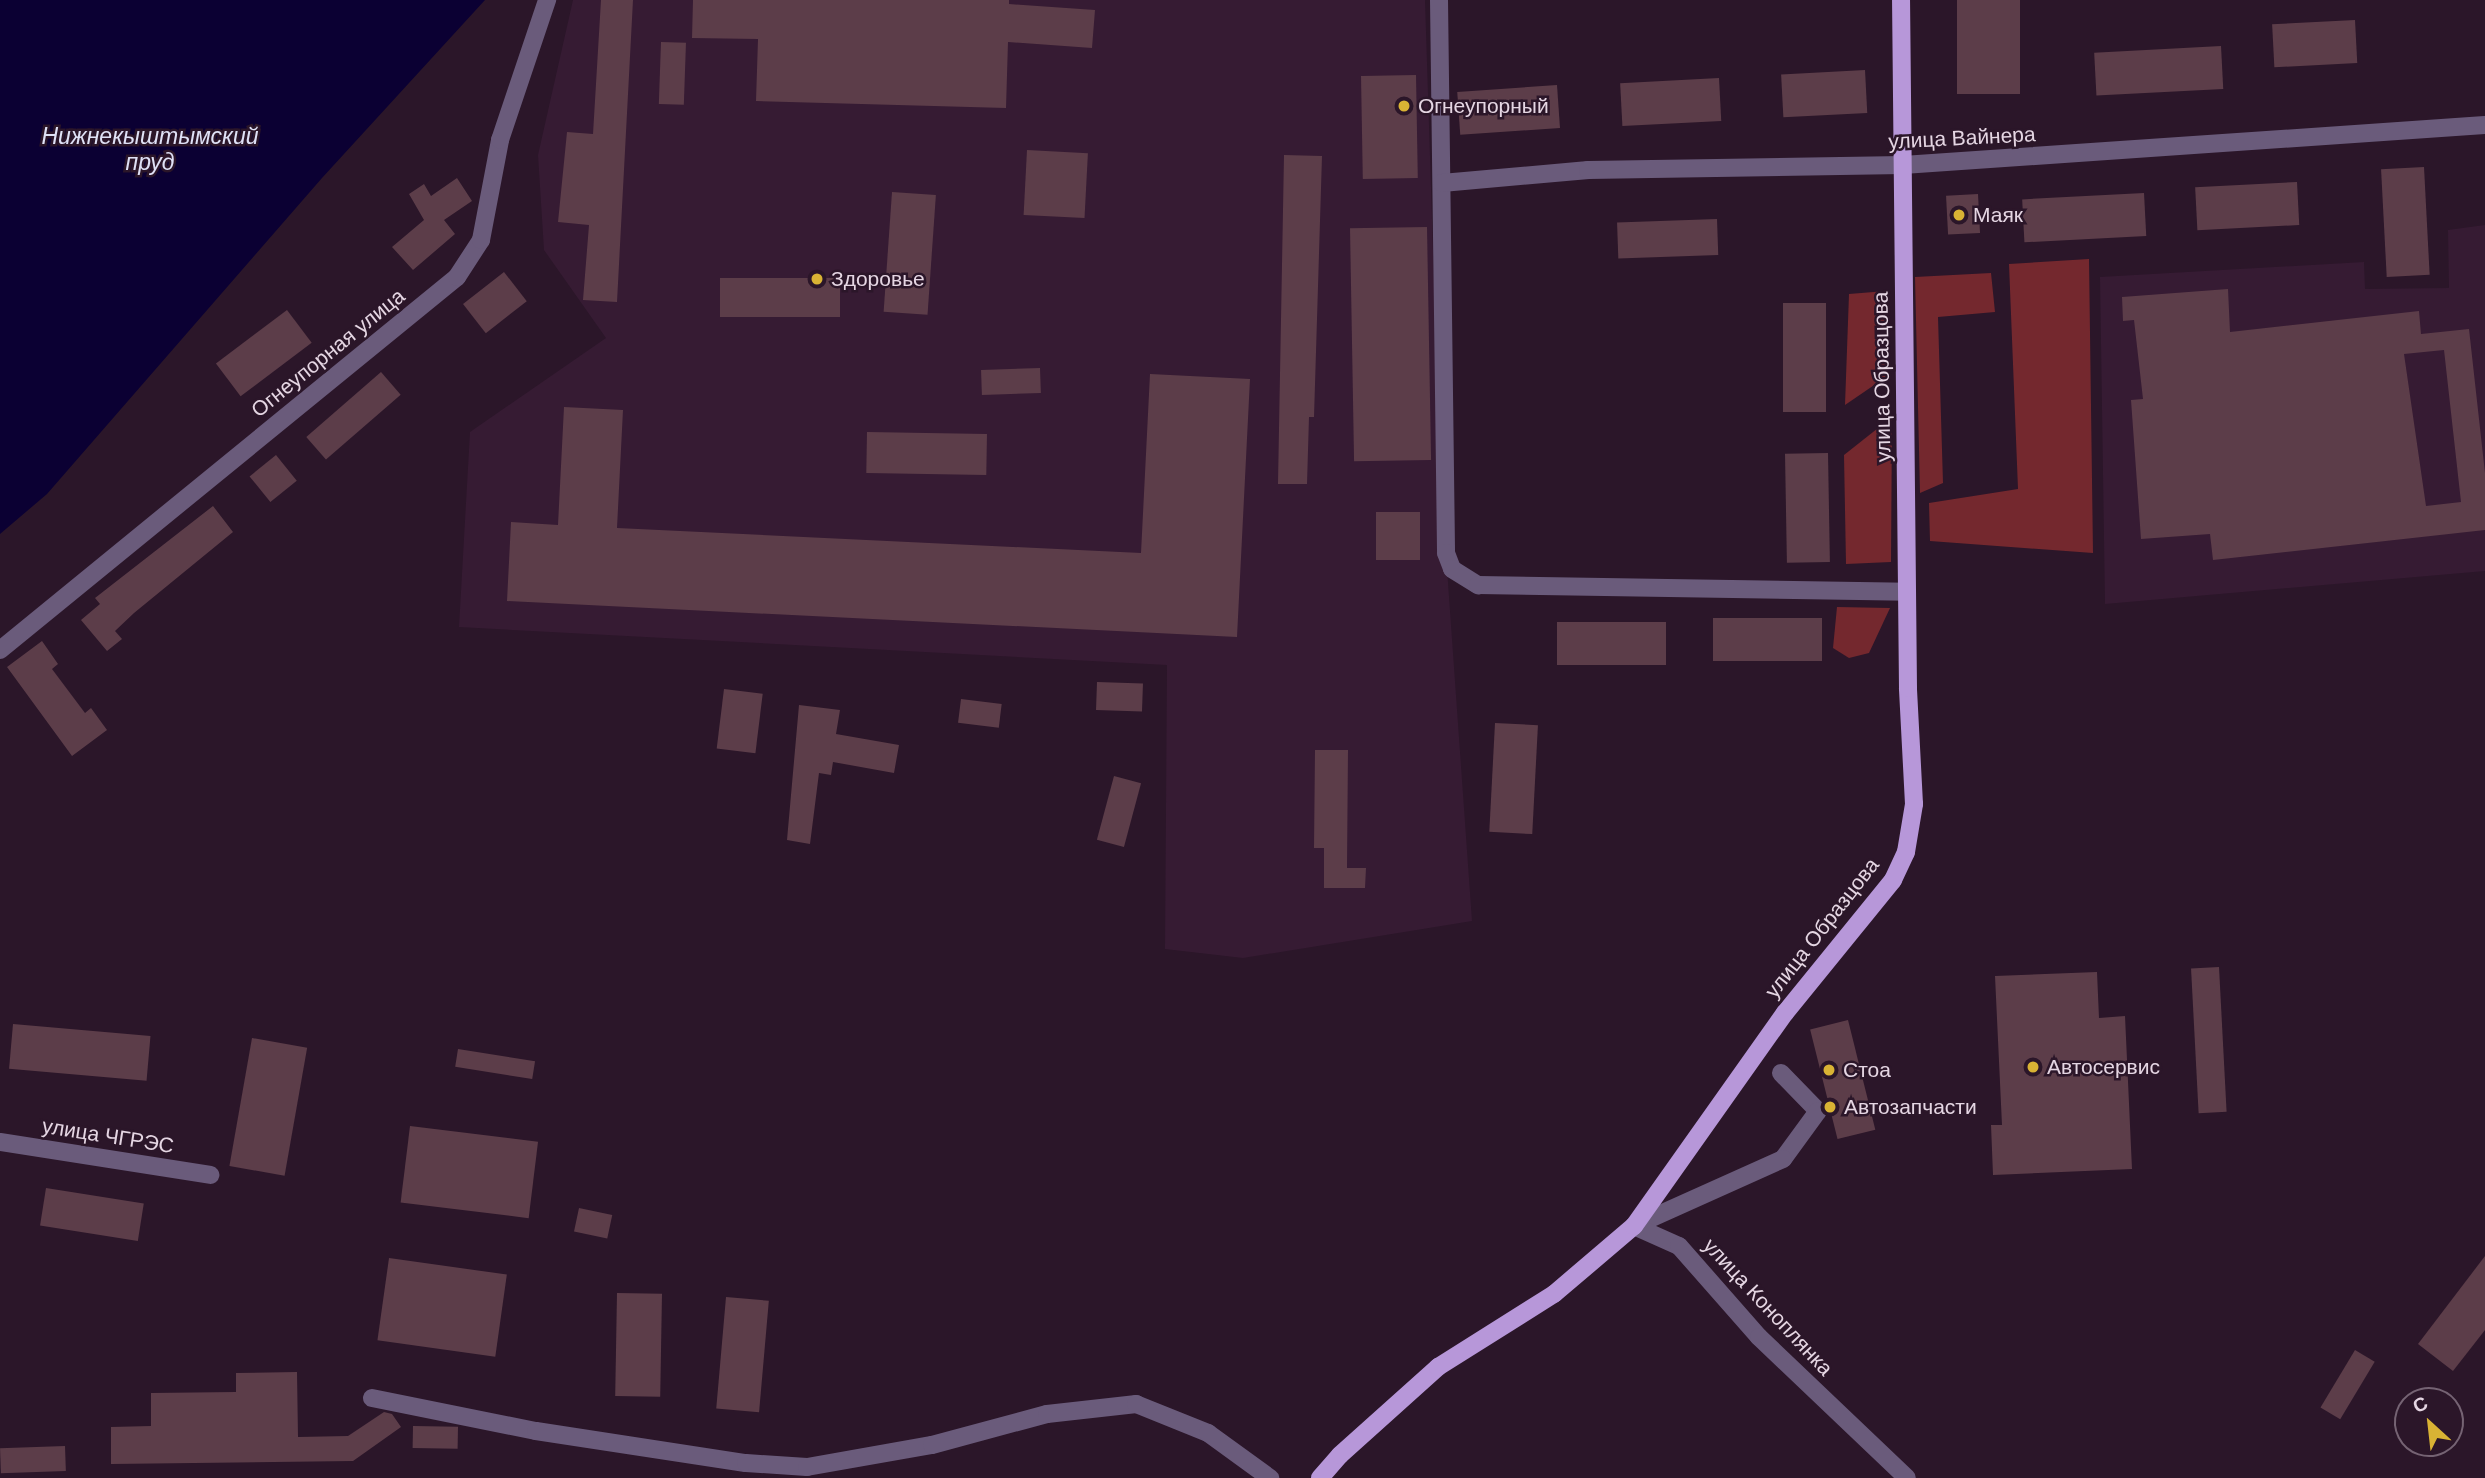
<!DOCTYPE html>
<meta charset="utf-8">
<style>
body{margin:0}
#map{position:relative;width:2485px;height:1478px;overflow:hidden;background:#2b1629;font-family:"DM Sans",sans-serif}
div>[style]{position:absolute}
.built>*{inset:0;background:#361b33}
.green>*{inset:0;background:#74282e}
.water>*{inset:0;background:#0b0033}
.building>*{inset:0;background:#5c3d49;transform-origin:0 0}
.minor>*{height:18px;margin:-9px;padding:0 9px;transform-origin:9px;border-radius:9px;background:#6a5b7b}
.major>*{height:18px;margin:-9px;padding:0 9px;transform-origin:9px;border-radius:9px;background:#b797d9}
.dots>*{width:19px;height:19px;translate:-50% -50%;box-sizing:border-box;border:4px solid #2b1629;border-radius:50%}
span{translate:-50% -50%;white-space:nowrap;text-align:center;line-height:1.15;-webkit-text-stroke:5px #2b1629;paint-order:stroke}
.poi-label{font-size:21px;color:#e5d6e3}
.left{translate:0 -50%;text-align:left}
.street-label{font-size:21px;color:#e5d6e3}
.water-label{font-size:23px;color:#dfe1f6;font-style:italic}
.north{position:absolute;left:2394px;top:1387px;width:70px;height:70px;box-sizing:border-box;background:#2b1629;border:2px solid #756373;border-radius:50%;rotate:333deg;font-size:19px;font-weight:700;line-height:28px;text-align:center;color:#e5d6e3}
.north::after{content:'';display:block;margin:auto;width:24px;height:32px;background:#d9b334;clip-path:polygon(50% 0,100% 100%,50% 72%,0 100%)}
</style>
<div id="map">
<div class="built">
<i style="clip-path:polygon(573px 0,1425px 0,1440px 470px,1472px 921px,1243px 958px,1165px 949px,1167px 665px,459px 627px,470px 432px,606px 338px,544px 250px,538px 155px)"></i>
<i style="clip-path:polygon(2485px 225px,2485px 571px,2105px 604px,2100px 277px,2364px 262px,2365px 289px,2449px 288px,2448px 230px)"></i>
</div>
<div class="green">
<i style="clip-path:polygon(2089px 259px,2093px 553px,1930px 541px,1929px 503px,2018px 489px,2009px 264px)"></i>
<i style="clip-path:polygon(1991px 273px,1995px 312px,1938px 317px,1943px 483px,1920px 493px,1915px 277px)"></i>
<i style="clip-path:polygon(1886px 291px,1886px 377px,1845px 405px,1849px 294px)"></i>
<i style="clip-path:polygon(1892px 417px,1891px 562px,1846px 564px,1844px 455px)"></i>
<i style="clip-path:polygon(1837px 607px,1890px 608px,1869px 653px,1849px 658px,1833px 648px)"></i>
</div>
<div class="water">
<i style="clip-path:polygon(0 0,485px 0,322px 178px,47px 494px,0 534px)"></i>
</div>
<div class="building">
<i style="clip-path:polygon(601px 0,633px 0,617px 302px,583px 300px,589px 225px,558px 222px,567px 132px,593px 134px)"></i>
<i style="clip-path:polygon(693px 0,1009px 0,1009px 4px,1095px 10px,1092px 48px,1008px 42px,1006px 108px,756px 101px,758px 39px,692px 38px)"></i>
<i style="left:1957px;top:0;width:63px;height:94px"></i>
<i style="left:2355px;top:20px;width:43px;height:83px;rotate:87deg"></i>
<i style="left:661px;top:42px;width:25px;height:62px;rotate:2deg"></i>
<i style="left:2221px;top:46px;width:43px;height:127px;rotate:87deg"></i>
<i style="left:1865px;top:70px;width:43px;height:84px;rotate:87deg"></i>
<i style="left:1416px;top:75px;width:103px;height:55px;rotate:89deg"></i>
<i style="left:1719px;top:78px;width:43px;height:99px;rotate:87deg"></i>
<i style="left:1557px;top:85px;width:43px;height:100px;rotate:86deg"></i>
<i style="left:1027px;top:150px;width:61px;height:65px;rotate:3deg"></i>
<i style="clip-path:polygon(1284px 155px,1322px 156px,1314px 417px,1309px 417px,1307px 484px,1278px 484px)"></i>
<i style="left:2424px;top:167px;width:108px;height:43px;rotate:87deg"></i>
<i style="clip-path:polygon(457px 178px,472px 201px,444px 220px,455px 234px,413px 270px,392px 247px,424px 220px,409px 194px,424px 184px,431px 196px)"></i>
<i style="left:2297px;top:182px;width:43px;height:102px;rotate:87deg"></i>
<i style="left:892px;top:192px;width:44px;height:120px;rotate:4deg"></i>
<i style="left:2144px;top:193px;width:43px;height:122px;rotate:87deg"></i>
<i style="left:1978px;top:194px;width:39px;height:32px;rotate:87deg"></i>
<i style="left:1717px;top:219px;width:36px;height:100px;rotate:88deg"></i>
<i style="left:1427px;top:227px;width:233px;height:77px;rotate:89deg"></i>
<i style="left:504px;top:272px;width:37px;height:52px;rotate:52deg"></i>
<i style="left:840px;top:278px;width:39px;height:120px;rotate:90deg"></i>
<i style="clip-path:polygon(evenodd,2228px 289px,2230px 332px,2419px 311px,2421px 334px,2469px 329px,2485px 473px,2485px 530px,2213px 560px,2210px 534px,2141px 539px,2131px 400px,2143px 399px,2134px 320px,2123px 321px,2122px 297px,2228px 289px,2444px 350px,2461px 502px,2426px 506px,2404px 354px,2444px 350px)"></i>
<i style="left:1783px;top:303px;width:43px;height:109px"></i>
<i style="left:287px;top:310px;width:41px;height:89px;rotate:53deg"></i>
<i style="left:1040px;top:368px;width:25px;height:59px;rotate:88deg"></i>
<i style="left:381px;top:372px;width:30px;height:99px;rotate:49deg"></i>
<i style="clip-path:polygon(1150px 374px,1250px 379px,1237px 637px,507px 601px,511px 522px,558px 525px,564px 407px,623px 410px,617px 528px,1141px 553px)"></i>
<i style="left:867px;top:432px;width:120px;height:41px;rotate:1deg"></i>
<i style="left:1828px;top:453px;width:109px;height:43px;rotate:89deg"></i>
<i style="left:276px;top:455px;width:33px;height:34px;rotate:51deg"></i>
<i style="clip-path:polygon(213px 506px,233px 532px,134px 613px,115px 631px,122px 639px,107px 651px,81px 620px,100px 604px,95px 598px)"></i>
<i style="left:1420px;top:512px;width:48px;height:44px;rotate:90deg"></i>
<i style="left:1713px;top:618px;width:109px;height:43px"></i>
<i style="left:1557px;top:622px;width:109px;height:43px"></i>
<i style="clip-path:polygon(42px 641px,58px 664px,52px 669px,85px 713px,91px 708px,107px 730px,72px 756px,7px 667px)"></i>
<i style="left:1097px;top:682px;width:46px;height:28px;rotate:2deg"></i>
<i style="left:724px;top:689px;width:39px;height:60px;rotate:7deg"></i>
<i style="left:961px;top:699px;width:41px;height:24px;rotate:7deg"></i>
<i style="clip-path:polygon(799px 705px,840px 710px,836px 734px,899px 745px,894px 773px,833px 762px,831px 775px,819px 773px,810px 844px,787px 840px)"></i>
<i style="left:1495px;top:723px;width:43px;height:109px;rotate:3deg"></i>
<i style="clip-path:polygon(1315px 750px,1348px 750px,1347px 868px,1366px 868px,1365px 888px,1324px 888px,1324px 848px,1314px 848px)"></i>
<i style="left:1114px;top:776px;width:28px;height:66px;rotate:15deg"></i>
<i style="left:2219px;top:967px;width:145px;height:28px;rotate:87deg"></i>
<i style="clip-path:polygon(2097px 972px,2099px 1018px,2125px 1016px,2132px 1169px,1993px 1175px,1991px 1125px,2002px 1125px,1995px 976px)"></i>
<i style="left:1848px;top:1020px;width:113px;height:39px;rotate:76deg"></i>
<i style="left:13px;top:1024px;width:138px;height:45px;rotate:5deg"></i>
<i style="left:252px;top:1038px;width:56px;height:130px;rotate:10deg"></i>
<i style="left:458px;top:1049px;width:78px;height:18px;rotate:9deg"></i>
<i style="left:410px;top:1126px;width:129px;height:77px;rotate:7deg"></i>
<i style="left:46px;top:1188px;width:99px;height:38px;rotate:9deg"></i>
<i style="left:579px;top:1208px;width:34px;height:24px;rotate:12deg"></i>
<i style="clip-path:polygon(2485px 1256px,2485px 1330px,2453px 1371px,2418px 1344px)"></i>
<i style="left:389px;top:1258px;width:119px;height:83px;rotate:8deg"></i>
<i style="left:617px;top:1293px;width:45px;height:103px;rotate:1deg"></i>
<i style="left:726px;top:1297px;width:43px;height:112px;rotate:5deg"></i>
<i style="left:2355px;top:1350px;width:23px;height:67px;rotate:31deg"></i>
<i style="clip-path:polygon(297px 1372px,298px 1437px,348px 1436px,384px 1412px,392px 1414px,401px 1427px,353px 1461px,111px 1464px,111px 1427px,151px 1426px,151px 1393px,236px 1392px,236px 1373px)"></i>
<i style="left:413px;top:1426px;width:45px;height:22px;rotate:1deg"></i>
<i style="left:65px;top:1446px;width:25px;height:65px;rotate:88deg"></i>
</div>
<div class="minor">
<i style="left:1439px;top:0;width:553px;rotate:89.27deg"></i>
<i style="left:1446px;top:553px;width:17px;rotate:69deg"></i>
<i style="left:1452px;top:569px;width:31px;rotate:32deg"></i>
<i style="left:1478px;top:585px;width:429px;rotate:0.9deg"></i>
<i style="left:1442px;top:183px;width:147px;rotate:-5.1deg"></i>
<i style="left:1588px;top:170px;width:315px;rotate:-0.9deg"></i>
<i style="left:1903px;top:165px;width:583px;rotate:-3.93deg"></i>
<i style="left:0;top:650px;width:590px;rotate:-39.22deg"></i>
<i style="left:457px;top:277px;width:44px;rotate:-57deg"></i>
<i style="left:481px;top:240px;width:102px;rotate:-79.2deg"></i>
<i style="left:500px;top:140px;width:148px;rotate:-71.4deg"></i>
<i style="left:1781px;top:1073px;width:53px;rotate:45.8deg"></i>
<i style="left:1818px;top:1111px;width:59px;rotate:126.1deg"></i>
<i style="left:1783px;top:1159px;width:163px;rotate:155.8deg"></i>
<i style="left:1634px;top:1226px;width:49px;rotate:24deg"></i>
<i style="left:1679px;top:1246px;width:121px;rotate:48.7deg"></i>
<i style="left:1759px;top:1337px;width:204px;rotate:43.6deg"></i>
<i style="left:0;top:1142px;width:213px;rotate:8.9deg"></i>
<i style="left:372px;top:1398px;width:167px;rotate:11.4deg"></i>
<i style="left:536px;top:1431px;width:212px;rotate:8.7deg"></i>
<i style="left:746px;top:1463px;width:61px;rotate:3.8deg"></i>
<i style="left:807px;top:1467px;width:127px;rotate:-10deg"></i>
<i style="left:932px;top:1445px;width:119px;rotate:-15.1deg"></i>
<i style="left:1047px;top:1414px;width:90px;rotate:-6.4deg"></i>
<i style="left:1136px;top:1404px;width:78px;rotate:21.9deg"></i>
<i style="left:1208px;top:1433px;width:77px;rotate:36deg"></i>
</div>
<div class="major">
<i style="left:1320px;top:1478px;width:30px;rotate:-49deg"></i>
<i style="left:1340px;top:1455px;width:132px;rotate:-41.9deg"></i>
<i style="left:1438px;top:1367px;width:137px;rotate:-32.2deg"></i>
<i style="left:1554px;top:1294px;width:105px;rotate:-40.4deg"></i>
<i style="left:1634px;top:1226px;width:261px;rotate:-54.7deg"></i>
<i style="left:1785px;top:1013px;width:171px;rotate:-50.9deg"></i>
<i style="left:1893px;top:880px;width:31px;rotate:-65deg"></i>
<i style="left:1906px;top:852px;width:49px;rotate:-80.5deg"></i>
<i style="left:1914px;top:804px;width:116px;rotate:-93deg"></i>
<i style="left:1908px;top:688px;width:688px;rotate:-90.58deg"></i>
</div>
<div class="dots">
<i style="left:1404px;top:106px;background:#d9b334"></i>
<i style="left:1959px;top:215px;background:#d9b334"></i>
<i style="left:817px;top:279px;background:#d9b334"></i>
<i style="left:2033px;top:1067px;background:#d9b334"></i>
<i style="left:1829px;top:1070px;background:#d9b334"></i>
<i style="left:1830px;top:1107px;background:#d9b334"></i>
</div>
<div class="poi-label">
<span class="left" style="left:1418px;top:106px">Огнеупорный</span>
<span class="left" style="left:1973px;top:215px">Маяк</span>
<span class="left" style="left:831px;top:279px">Здоровье</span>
<span class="left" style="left:2047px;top:1067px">Автосервис</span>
<span class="left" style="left:1843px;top:1070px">Стоа</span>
<span class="left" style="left:1844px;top:1107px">Автозапчасти</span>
</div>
<div class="street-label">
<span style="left:1962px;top:138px;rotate:-3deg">улица Вайнера</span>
<span style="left:328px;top:353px;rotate:-39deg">Огнеупорная улица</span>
<span style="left:1882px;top:377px;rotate:-91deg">улица Образцова</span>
<span style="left:1822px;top:928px;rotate:-52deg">улица Образцова</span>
<span style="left:108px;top:1136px;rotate:9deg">улица ЧГРЭС</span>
<span style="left:1768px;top:1307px;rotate:47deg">улица Коноплянка</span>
</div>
<div class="water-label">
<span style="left:150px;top:149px">Нижнекыштымский<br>пруд</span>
</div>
<div class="north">С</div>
</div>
